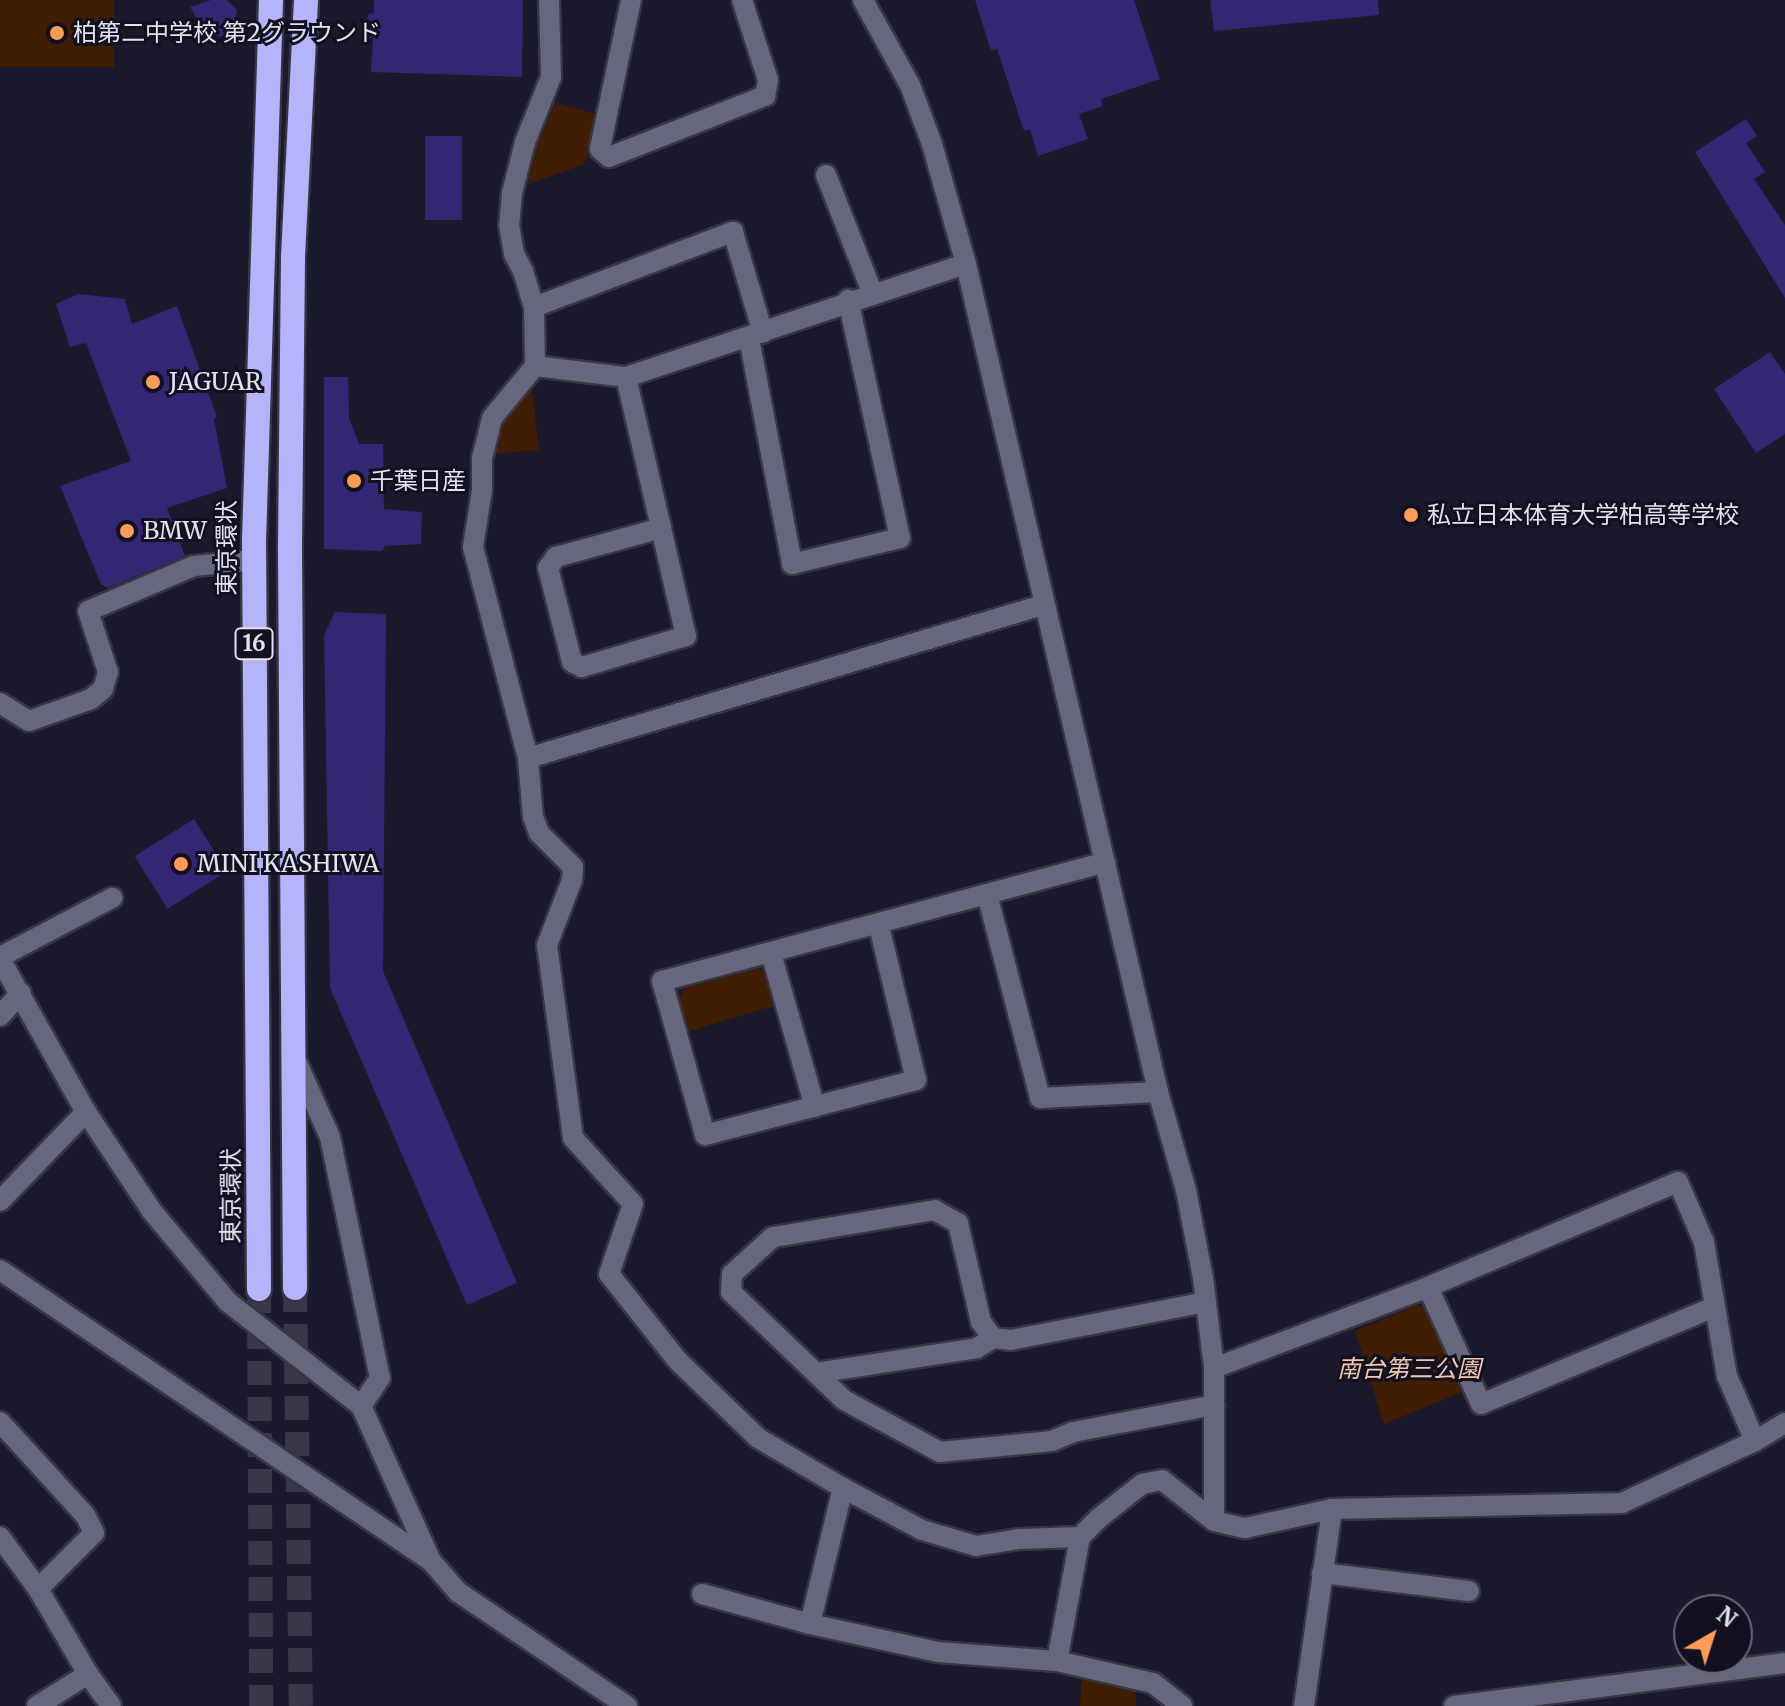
<!DOCTYPE html>
<meta charset="utf-8">
<style>
body{margin:0}
#map{position:relative;width:1785px;height:1706px;overflow:hidden;background:#1b1a2c;font-family:Merriweather,"Noto Sans JP",serif}
div>[style]{position:absolute}
.green>*{inset:0;background:#411d01;transform-origin:0 0}
.building>*{inset:0;background:#332673;transform-origin:0 0}
.highway-tunnel>*{height:24px;margin-top:-12px;transform-origin:0;background:repeating-linear-gradient(90deg,#393849 0 24px,transparent 0 36px)}
.roads{filter:drop-shadow(2px 0 #363644) drop-shadow(-2px 0 #363644) drop-shadow(0 2px #363644) drop-shadow(0 -2px #363644)}
.minor>*{height:20px;margin:-10px;padding:0 10px;transform-origin:10px;border-radius:10px;background:#66667c}
.highway>*{height:24px;margin:-12px;padding:0 12px;transform-origin:12px;border-radius:12px;background:#b5b3fc}
.dots>*{width:22px;height:22px;translate:-50% -50%;box-sizing:border-box;border:4px solid #121122;border-radius:50%}
span{translate:-50% -50%;white-space:nowrap;text-align:center;line-height:1.15;-webkit-text-stroke:6px #121122;paint-order:stroke}
.shield-label span{padding:2px 6px;background:#121122;border:2px solid;border-radius:6px;-webkit-text-stroke-width:0}
.shield-label{font-size:22px;color:#e2e2ee;font-weight:700}
.poi-label{font-size:24px;color:#e2e2ee}
.left{translate:0 -50%;text-align:left}
.street-label{font-size:24px;color:#e2e2ee}
.park-label{font-size:24px;color:#f3c7ab;font-style:italic}
.north{position:absolute;left:1673px;top:1594px;width:80px;height:80px;box-sizing:border-box;background:#121122;border:2px solid #656574;border-radius:50%;rotate:39deg;font-size:22px;font-weight:700;line-height:32px;text-align:center;color:#e2e2ee}
.north::after{content:'';display:block;margin:auto;width:28px;height:36px;background:#fd9c56;clip-path:polygon(50% 0,100% 100%,50% 72%,0 100%)}
</style>
<div id="map">
<div class="green">
<i style="left:0;top:0;width:114px;height:67px"></i>
<i style="clip-path:polygon(555px 103px,596px 114px,587px 158px,582px 165px,528px 184px,536px 148px)"></i>
<i style="clip-path:polygon(532px 388px,539px 450px,494px 454px,501px 425px)"></i>
<i style="clip-path:polygon(758px 968px,768px 975px,776px 1005px,689px 1031px,679px 998px,686px 988px)"></i>
<i style="clip-path:polygon(1418px 1305px,1427px 1309px,1462px 1392px,1384px 1424px,1355px 1331px)"></i>
<i style="clip-path:polygon(1082px 1677px,1135px 1688px,1136px 1706px,1080px 1706px)"></i>
</div>
<div class="building">
<i style="clip-path:polygon(211px 0,227px 0,237px 10px,235px 29px,225px 37px,206px 35px,190px 7px)"></i>
<i style="clip-path:polygon(374px 0,523px 0,522px 77px,371px 72px,373px 38px,366px 37px,368px 14px,374px 13px)"></i>
<i style="clip-path:polygon(975px 0,1134px 0,1160px 79px,1101px 99px,1103px 106px,1079px 114px,1088px 139px,1038px 156px,1030px 129px,1024px 131px,997px 49px,991px 51px)"></i>
<i style="clip-path:polygon(1210px 0,1378px 0,1379px 15px,1214px 31px)"></i>
<i style="clip-path:polygon(1746px 119px,1757px 136px,1746px 143px,1765px 172px,1754px 179px,1785px 225px,1785px 298px,1695px 152px)"></i>
<i style="left:425px;top:136px;width:37px;height:84px"></i>
<i style="clip-path:polygon(78px 294px,125px 299px,132px 324px,177px 306px,217px 417px,214px 419px,227px 488px,167px 508px,185px 556px,108px 588px,101px 584px,60px 486px,131px 461px,86px 343px,70px 347px,56px 304px)"></i>
<i style="clip-path:polygon(1770px 352px,1785px 374px,1785px 434px,1756px 453px,1714px 389px)"></i>
<i style="clip-path:polygon(324px 377px,348px 377px,349px 418px,359px 444px,383px 444px,384px 509px,422px 512px,421px 544px,385px 546px,382px 551px,324px 549px)"></i>
<i style="clip-path:polygon(335px 612px,386px 614px,383px 971px,517px 1283px,467px 1305px,330px 988px,324px 635px)"></i>
<i style="left:194px;top:819px;width:62px;height:70px;rotate:58deg"></i>
</div>
<div class="highway-tunnel">
<i style="left:295px;top:1288px;width:418px;rotate:89.2deg"></i>
<i style="left:259px;top:1289px;width:417px;rotate:89.7deg"></i>
</div>
<div class="roads">
<div class="minor">
<i style="left:549px;top:0;width:77px;rotate:88.5deg"></i>
<i style="left:551px;top:77px;width:70px;rotate:111.8deg"></i>
<i style="left:525px;top:142px;width:53px;rotate:104.3deg"></i>
<i style="left:512px;top:193px;width:32px;rotate:95deg"></i>
<i style="left:509px;top:225px;width:29px;rotate:80deg"></i>
<i style="left:514px;top:254px;width:19px;rotate:62deg"></i>
<i style="left:523px;top:271px;width:38px;rotate:73deg"></i>
<i style="left:534px;top:307px;width:59px;rotate:89deg"></i>
<i style="left:535px;top:366px;width:67px;rotate:129.6deg"></i>
<i style="left:492px;top:418px;width:41px;rotate:104deg"></i>
<i style="left:482px;top:458px;width:32px;rotate:90deg"></i>
<i style="left:482px;top:490px;width:58px;rotate:99deg"></i>
<i style="left:473px;top:547px;width:218px;rotate:75.4deg"></i>
<i style="left:528px;top:758px;width:59px;rotate:85.2deg"></i>
<i style="left:533px;top:817px;width:17px;rotate:69deg"></i>
<i style="left:539px;top:833px;width:48px;rotate:45deg"></i>
<i style="left:573px;top:867px;width:13px;rotate:94deg"></i>
<i style="left:572px;top:880px;width:70px;rotate:111deg"></i>
<i style="left:547px;top:945px;width:195px;rotate:82.3deg"></i>
<i style="left:573px;top:1138px;width:89px;rotate:47.7deg"></i>
<i style="left:633px;top:1204px;width:74px;rotate:108.9deg"></i>
<i style="left:609px;top:1274px;width:111px;rotate:51.6deg"></i>
<i style="left:678px;top:1361px;width:111px;rotate:43.9deg"></i>
<i style="left:758px;top:1438px;width:99px;rotate:30.5deg"></i>
<i style="left:843px;top:1488px;width:89px;rotate:28deg"></i>
<i style="left:922px;top:1530px;width:56px;rotate:16.5deg"></i>
<i style="left:976px;top:1546px;width:44px;rotate:-9.2deg"></i>
<i style="left:1019px;top:1539px;width:61px;rotate:-1.9deg"></i>
<i style="left:631px;top:0;width:152px;rotate:101.8deg"></i>
<i style="left:600px;top:149px;width:12px;rotate:42deg"></i>
<i style="left:609px;top:157px;width:168px;rotate:-21.4deg"></i>
<i style="left:765px;top:96px;width:16px;rotate:-79deg"></i>
<i style="left:768px;top:80px;width:84px;rotate:-108deg"></i>
<i style="left:863px;top:0;width:97px;rotate:61.1deg"></i>
<i style="left:910px;top:85px;width:63px;rotate:69.6deg"></i>
<i style="left:932px;top:144px;width:125px;rotate:74.2deg"></i>
<i style="left:966px;top:264px;width:850px;rotate:76.94deg"></i>
<i style="left:1158px;top:1092px;width:102px;rotate:74.1deg"></i>
<i style="left:1186px;top:1190px;width:90px;rotate:79.1deg"></i>
<i style="left:1203px;top:1278px;width:91px;rotate:83deg"></i>
<i style="left:1214px;top:1368px;width:153px;rotate:90deg"></i>
<i style="left:1214px;top:1521px;width:66px;rotate:-141.7deg"></i>
<i style="left:1162px;top:1480px;width:20px;rotate:169deg"></i>
<i style="left:1142px;top:1484px;width:55px;rotate:141.7deg"></i>
<i style="left:1099px;top:1518px;width:27px;rotate:135deg"></i>
<i style="left:1080px;top:1537px;width:126px;rotate:100.5deg"></i>
<i style="left:826px;top:175px;width:126px;rotate:68.5deg"></i>
<i style="left:534px;top:307px;width:213px;rotate:-20.7deg"></i>
<i style="left:733px;top:232px;width:105px;rotate:73.5deg"></i>
<i style="left:749px;top:338px;width:230px;rotate:79.2deg"></i>
<i style="left:792px;top:564px;width:111px;rotate:-13.5deg"></i>
<i style="left:900px;top:538px;width:244px;rotate:-102.3deg"></i>
<i style="left:535px;top:366px;width:92px;rotate:6.9deg"></i>
<i style="left:626px;top:377px;width:358px;rotate:-18.4deg"></i>
<i style="left:626px;top:377px;width:155px;rotate:76.9deg"></i>
<i style="left:661px;top:528px;width:111px;rotate:77deg"></i>
<i style="left:686px;top:636px;width:109px;rotate:163.4deg"></i>
<i style="left:582px;top:667px;width:11px;rotate:-153deg"></i>
<i style="left:572px;top:662px;width:97px;rotate:-104.3deg"></i>
<i style="left:548px;top:568px;width:14px;rotate:-54deg"></i>
<i style="left:556px;top:557px;width:109px;rotate:-15.4deg"></i>
<i style="left:0;top:703px;width:34px;rotate:32deg"></i>
<i style="left:29px;top:721px;width:66px;rotate:-19.5deg"></i>
<i style="left:91px;top:699px;width:16px;rotate:-40deg"></i>
<i style="left:103px;top:689px;width:18px;rotate:-74deg"></i>
<i style="left:108px;top:672px;width:64px;rotate:-108.2deg"></i>
<i style="left:88px;top:611px;width:115px;rotate:-23deg"></i>
<i style="left:194px;top:566px;width:60px;rotate:-5.7deg"></i>
<i style="left:528px;top:758px;width:537px;rotate:-16.55deg"></i>
<i style="left:987px;top:894px;width:211px;rotate:75.4deg"></i>
<i style="left:1040px;top:1098px;width:118px;rotate:-2.9deg"></i>
<i style="left:879px;top:926px;width:158px;rotate:76.5deg"></i>
<i style="left:916px;top:1080px;width:218px;rotate:165.4deg"></i>
<i style="left:705px;top:1135px;width:160px;rotate:-105.6deg"></i>
<i style="left:662px;top:981px;width:459px;rotate:-15deg"></i>
<i style="left:771px;top:953px;width:160px;rotate:74.1deg"></i>
<i style="left:0;top:957px;width:127px;rotate:-27.8deg"></i>
<i style="left:0;top:959px;width:176px;rotate:60.7deg"></i>
<i style="left:86px;top:1112px;width:118px;rotate:56.4deg"></i>
<i style="left:151px;top:1210px;width:120px;rotate:50.1deg"></i>
<i style="left:228px;top:1302px;width:169px;rotate:38deg"></i>
<i style="left:361px;top:1406px;width:170px;rotate:65.7deg"></i>
<i style="left:431px;top:1561px;width:41px;rotate:48.9deg"></i>
<i style="left:458px;top:1592px;width:204px;rotate:34deg"></i>
<i style="left:0;top:1016px;width:31px;rotate:-48deg"></i>
<i style="left:296px;top:1061px;width:83px;rotate:65.9deg"></i>
<i style="left:330px;top:1137px;width:246px;rotate:78.3deg"></i>
<i style="left:380px;top:1378px;width:34px;rotate:124deg"></i>
<i style="left:0;top:1201px;width:124px;rotate:-46deg"></i>
<i style="left:0;top:1270px;width:520px;rotate:34.03deg"></i>
<i style="left:1428px;top:1287px;width:128px;rotate:65.6deg"></i>
<i style="left:1481px;top:1404px;width:252px;rotate:-22.6deg"></i>
<i style="left:1206px;top:1302px;width:199px;rotate:169deg"></i>
<i style="left:1011px;top:1340px;width:18px;rotate:-174deg"></i>
<i style="left:993px;top:1338px;width:20px;rotate:-127deg"></i>
<i style="left:981px;top:1322px;width:102px;rotate:-103.1deg"></i>
<i style="left:958px;top:1223px;width:26px;rotate:-151deg"></i>
<i style="left:935px;top:1210px;width:164px;rotate:170.5deg"></i>
<i style="left:773px;top:1237px;width:55px;rotate:137.9deg"></i>
<i style="left:732px;top:1274px;width:18px;rotate:93deg"></i>
<i style="left:731px;top:1292px;width:156px;rotate:43.7deg"></i>
<i style="left:844px;top:1400px;width:109px;rotate:28.4deg"></i>
<i style="left:940px;top:1452px;width:113px;rotate:-5.6deg"></i>
<i style="left:1052px;top:1441px;width:23px;rotate:-23deg"></i>
<i style="left:1073px;top:1432px;width:144px;rotate:-10.8deg"></i>
<i style="left:1214px;top:1368px;width:229px;rotate:-20.7deg"></i>
<i style="left:1428px;top:1287px;width:271px;rotate:-22.8deg"></i>
<i style="left:1678px;top:1182px;width:65px;rotate:66.6deg"></i>
<i style="left:1704px;top:1242px;width:136px;rotate:80.3deg"></i>
<i style="left:1727px;top:1376px;width:71px;rotate:66.7deg"></i>
<i style="left:816px;top:1373px;width:163px;rotate:-8.8deg"></i>
<i style="left:977px;top:1348px;width:19px;rotate:-32deg"></i>
<i style="left:0;top:1422px;width:126px;rotate:47.6deg"></i>
<i style="left:85px;top:1515px;width:20px;rotate:63deg"></i>
<i style="left:94px;top:1533px;width:79px;rotate:135deg"></i>
<i style="left:1214px;top:1521px;width:32px;rotate:13deg"></i>
<i style="left:1245px;top:1528px;width:89px;rotate:-12.3deg"></i>
<i style="left:1332px;top:1509px;width:290px;rotate:-1.2deg"></i>
<i style="left:1622px;top:1503px;width:147px;rotate:-25deg"></i>
<i style="left:1755px;top:1441px;width:35px;rotate:-31deg"></i>
<i style="left:0;top:1537px;width:64px;rotate:53.8deg"></i>
<i style="left:38px;top:1589px;width:99px;rotate:59.5deg"></i>
<i style="left:88px;top:1674px;width:39px;rotate:54deg"></i>
<i style="left:1322px;top:1573px;width:148px;rotate:7deg"></i>
<i style="left:702px;top:1594px;width:112px;rotate:15.5deg"></i>
<i style="left:810px;top:1624px;width:131px;rotate:12.3deg"></i>
<i style="left:938px;top:1652px;width:119px;rotate:4.3deg"></i>
<i style="left:1057px;top:1661px;width:98px;rotate:12.9deg"></i>
<i style="left:1153px;top:1683px;width:37px;rotate:38deg"></i>
<i style="left:810px;top:1624px;width:140px;rotate:-76.4deg"></i>
<i style="left:37px;top:1706px;width:60px;rotate:-32.1deg"></i>
<i style="left:1304px;top:1706px;width:199px;rotate:-81.9deg"></i>
<i style="left:1454px;top:1706px;width:334px;rotate:-7.4deg"></i>
</div>
<div class="highway">
<i style="left:295px;top:1288px;width:744px;rotate:-90.39deg"></i>
<i style="left:290px;top:544px;width:287px;rotate:-89.4deg"></i>
<i style="left:293px;top:257px;width:257px;rotate:-87.1deg"></i>
<i style="left:259px;top:1289px;width:748px;rotate:-90.38deg"></i>
<i style="left:254px;top:541px;width:541px;rotate:-88.2deg"></i>
</div>
</div>
<div class="dots">
<i style="left:57px;top:33px;background:#fd9c56"></i>
<i style="left:153px;top:382px;background:#fd9c56"></i>
<i style="left:354px;top:481px;background:#fd9c56"></i>
<i style="left:1411px;top:515px;background:#fd9c56"></i>
<i style="left:127px;top:531px;background:#fd9c56"></i>
<i style="left:181px;top:864px;background:#fd9c56"></i>
</div>
<div class="shield-label">
<span style="left:254px;top:644px">16</span>
</div>
<div class="poi-label">
<span class="left" style="left:73px;top:33px">柏第二中学校 第2グラウンド</span>
<span class="left" style="left:169px;top:382px">JAGUAR</span>
<span class="left" style="left:370px;top:481px">千葉日産</span>
<span class="left" style="left:1427px;top:515px">私立日本体育大学柏高等学校</span>
<span class="left" style="left:143px;top:531px">BMW</span>
<span class="left" style="left:197px;top:864px">MINI KASHIWA</span>
</div>
<div class="street-label">
<span style="left:227px;top:548px;rotate:-90deg">東京環状</span>
<span style="left:231px;top:1196px;rotate:-90deg">東京環状</span>
</div>
<div class="park-label">
<span style="left:1409px;top:1369px">南台第三公園</span>
</div>
<div class="north">N</div>
</div>
